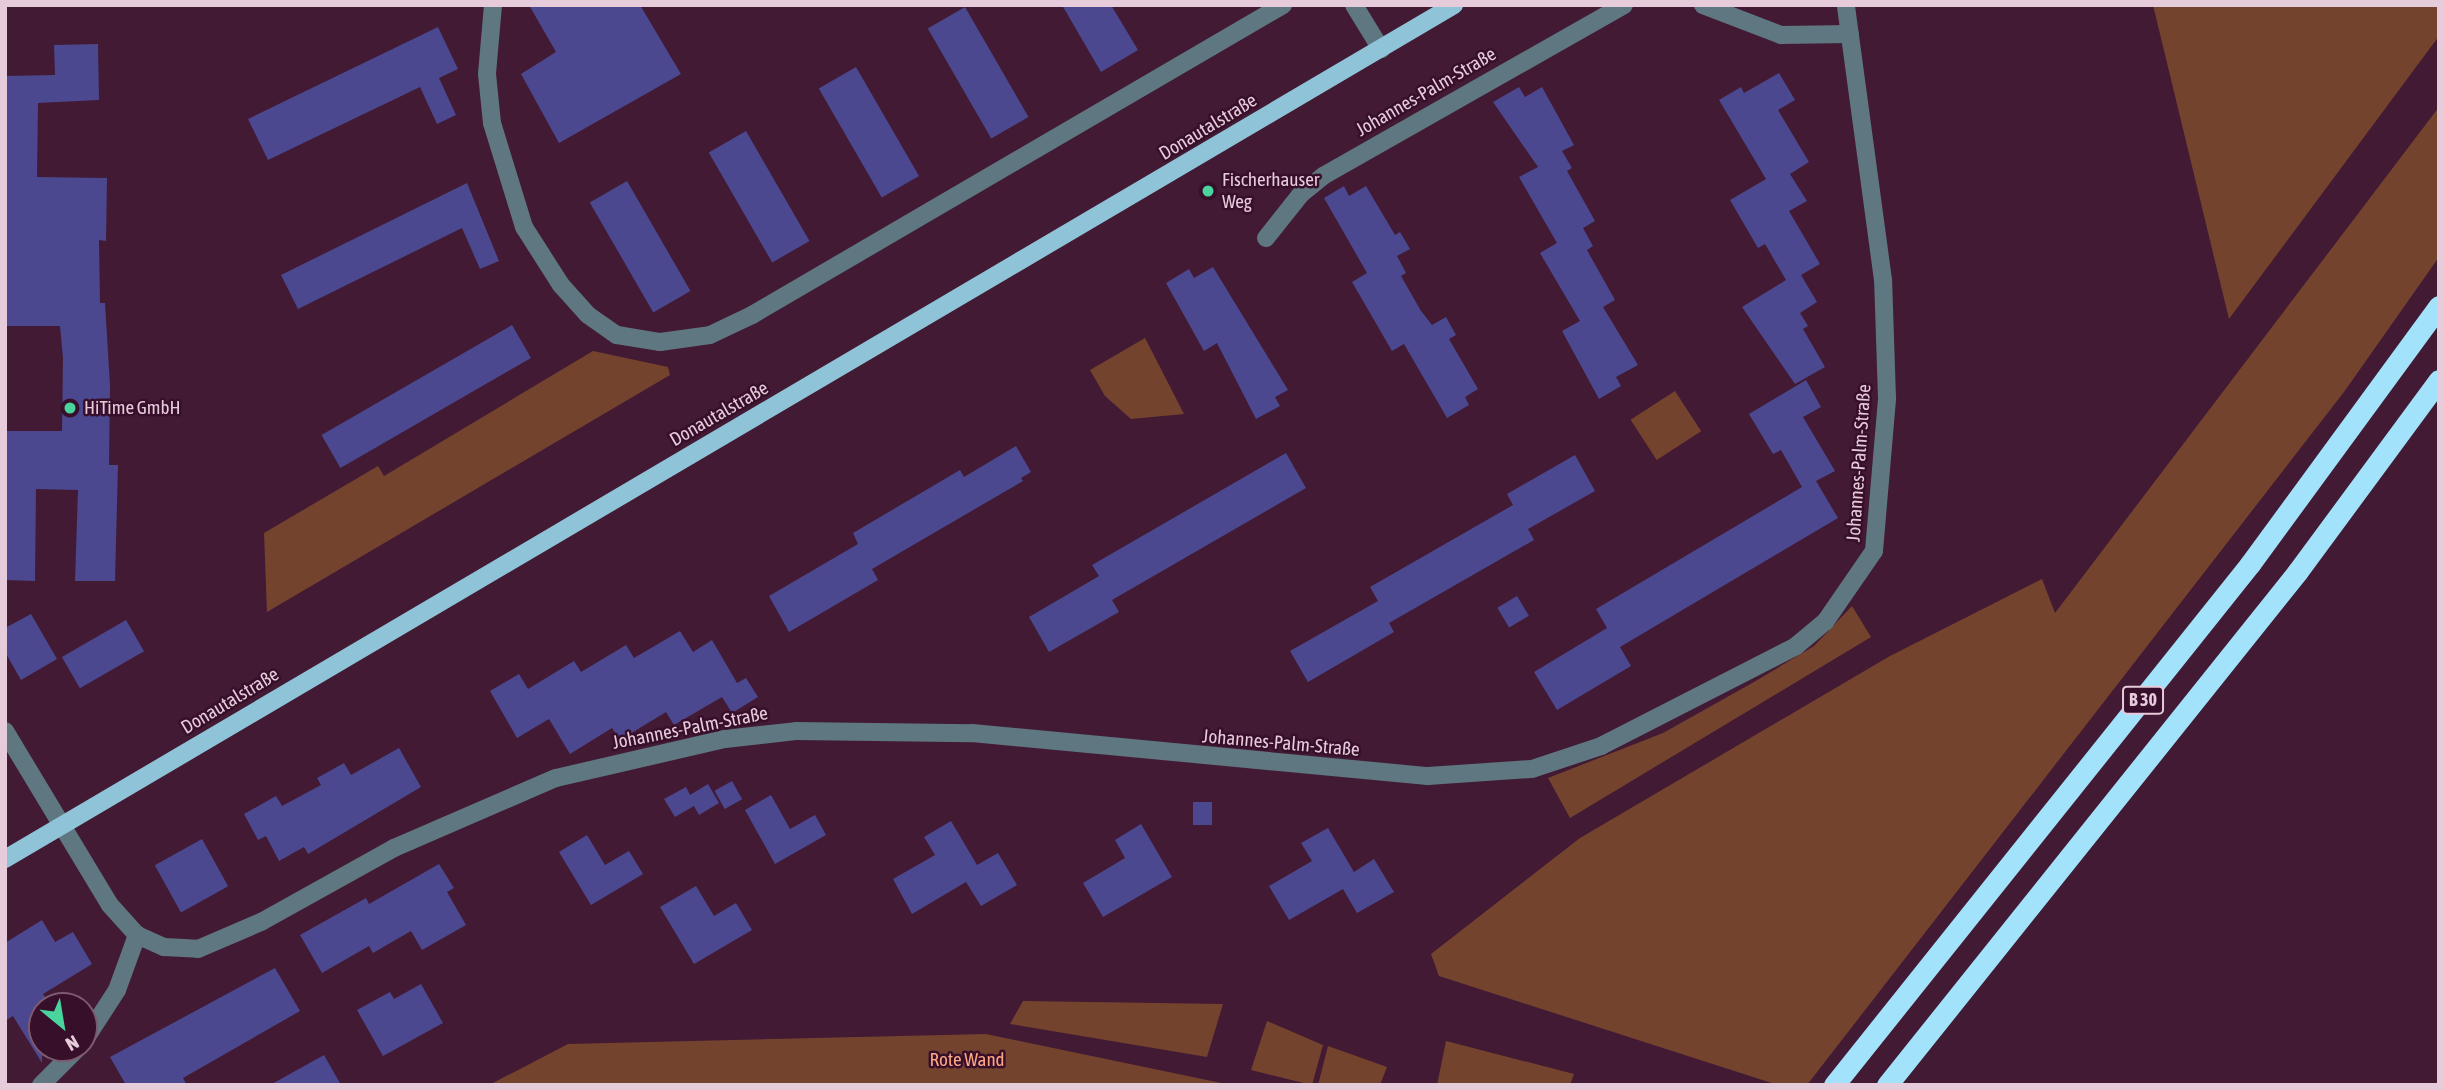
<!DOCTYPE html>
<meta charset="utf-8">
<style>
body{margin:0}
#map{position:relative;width:2444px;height:1090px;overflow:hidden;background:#421a34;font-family:"Asap Condensed",sans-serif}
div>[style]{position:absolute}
.green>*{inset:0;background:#74432e;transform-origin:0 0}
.building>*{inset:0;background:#4b488f;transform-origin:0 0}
.minor>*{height:18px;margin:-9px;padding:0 9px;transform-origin:9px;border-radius:9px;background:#5e7781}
.major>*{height:18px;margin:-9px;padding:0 9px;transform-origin:9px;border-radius:9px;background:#8fc4d8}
.highway>*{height:21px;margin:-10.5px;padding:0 10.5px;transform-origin:10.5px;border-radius:10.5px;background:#a2e2fa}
.dots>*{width:19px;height:19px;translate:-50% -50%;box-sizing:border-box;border:4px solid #370f2a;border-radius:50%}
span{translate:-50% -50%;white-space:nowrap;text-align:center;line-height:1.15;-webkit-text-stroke:5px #370f2a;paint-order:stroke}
.shield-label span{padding:2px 5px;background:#370f2a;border:2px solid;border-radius:5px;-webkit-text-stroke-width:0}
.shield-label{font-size:18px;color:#e6cbda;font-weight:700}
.street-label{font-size:19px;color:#e6cbda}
.poi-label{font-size:19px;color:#e6cbda}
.left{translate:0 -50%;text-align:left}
.park-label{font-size:19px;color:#fda682}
.frame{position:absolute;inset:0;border:7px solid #e6cbda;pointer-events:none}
.north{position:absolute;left:28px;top:992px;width:70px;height:70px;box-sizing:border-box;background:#370f2a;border:2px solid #7d5a70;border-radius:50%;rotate:150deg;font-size:19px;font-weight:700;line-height:28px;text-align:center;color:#e6cbda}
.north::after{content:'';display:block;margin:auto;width:24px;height:32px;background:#49d49d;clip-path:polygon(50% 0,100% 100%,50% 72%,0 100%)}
</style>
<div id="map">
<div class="green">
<i style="clip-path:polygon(2153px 5px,2439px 5px,2439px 36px,2229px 319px)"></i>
<i style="clip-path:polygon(2439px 107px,2439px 257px,2344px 392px,1807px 1085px,1778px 1085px,1439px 976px,1431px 954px,1580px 838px,1890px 656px,2042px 579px,2055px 613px)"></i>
<i style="clip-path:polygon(1145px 338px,1184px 414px,1131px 419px,1105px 396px,1090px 370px)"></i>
<i style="clip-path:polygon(593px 351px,668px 367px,670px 375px,267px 612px,264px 533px,378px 466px,384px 476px)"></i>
<i style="left:1675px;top:391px;width:48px;height:53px;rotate:57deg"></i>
<i style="clip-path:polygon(1852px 606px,1871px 637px,1570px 818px,1548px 778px,1663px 733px,1754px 682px,1814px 646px)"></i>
<i style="clip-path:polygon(1023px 1001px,1223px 1004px,1207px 1057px,1010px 1024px)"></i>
<i style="clip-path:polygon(1267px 1021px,1323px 1045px,1312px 1085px,1251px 1070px)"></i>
<i style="clip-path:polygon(986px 1034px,1231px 1085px,489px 1085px,568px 1044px)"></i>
<i style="clip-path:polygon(1446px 1041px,1574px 1074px,1570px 1085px,1437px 1085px)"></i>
<i style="clip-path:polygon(1328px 1046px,1387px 1067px,1380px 1085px,1318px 1085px)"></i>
</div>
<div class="building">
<i style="clip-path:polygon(529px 5px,640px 5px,681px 74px,559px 143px,521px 74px,556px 52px)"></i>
<i style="clip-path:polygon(1062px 5px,1111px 5px,1138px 50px,1101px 72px)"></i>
<i style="left:965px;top:7px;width:127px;height:43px;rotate:60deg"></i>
<i style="clip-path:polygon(438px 27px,458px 69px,439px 78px,456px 115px,437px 124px,420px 87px,268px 160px,248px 119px)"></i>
<i style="clip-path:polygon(98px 44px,99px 100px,38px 103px,37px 177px,107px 178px,106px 241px,99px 240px,100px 303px,105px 303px,110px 385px,109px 465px,118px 465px,115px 581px,75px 581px,78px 490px,36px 489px,35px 581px,5px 580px,5px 431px,62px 431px,63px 358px,60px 326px,5px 326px,5px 76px,55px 75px,54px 45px)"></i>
<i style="left:856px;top:67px;width:126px;height:43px;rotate:60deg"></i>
<i style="clip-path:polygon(1779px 73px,1795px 100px,1778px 110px,1809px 162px,1790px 174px,1807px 201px,1789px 211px,1820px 264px,1801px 275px,1817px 302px,1800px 313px,1808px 326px,1803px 329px,1825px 367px,1795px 384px,1742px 307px,1786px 280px,1765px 244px,1758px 248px,1730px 200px,1766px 179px,1719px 100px,1741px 87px,1744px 93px)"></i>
<i style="clip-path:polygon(1519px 87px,1525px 97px,1542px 87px,1574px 145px,1562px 151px,1572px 168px,1567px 171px,1595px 221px,1583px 228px,1593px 246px,1587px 250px,1615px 300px,1603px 307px,1638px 365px,1616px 377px,1621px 386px,1599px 399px,1562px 331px,1580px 321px,1540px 253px,1557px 243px,1519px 177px,1538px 167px,1493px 102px)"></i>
<i style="left:746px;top:131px;width:127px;height:43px;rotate:60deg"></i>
<i style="left:627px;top:181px;width:127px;height:43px;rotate:60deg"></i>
<i style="clip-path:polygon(467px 183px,499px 261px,480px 269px,462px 228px,298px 309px,281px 275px)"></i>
<i style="clip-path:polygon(1344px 186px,1349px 196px,1366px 186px,1395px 235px,1400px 232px,1410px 249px,1397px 256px,1406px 273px,1401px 276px,1421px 311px,1432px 325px,1446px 317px,1456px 335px,1449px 339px,1478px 389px,1465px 397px,1469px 405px,1447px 418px,1404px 344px,1392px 351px,1352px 282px,1367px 273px,1324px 198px)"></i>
<i style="clip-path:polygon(1213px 267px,1288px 390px,1275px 397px,1280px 406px,1256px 419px,1217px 343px,1204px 351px,1166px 283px,1189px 269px,1194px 278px)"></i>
<i style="left:512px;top:325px;width:38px;height:220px;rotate:60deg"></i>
<i style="clip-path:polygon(1806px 380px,1821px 407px,1803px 417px,1835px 471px,1816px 481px,1838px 518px,1620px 647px,1631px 666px,1557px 710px,1534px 672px,1607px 628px,1596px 609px,1802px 487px,1781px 450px,1773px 454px,1749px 414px)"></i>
<i style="clip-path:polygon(1016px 446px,1031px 472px,1021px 478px,1023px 481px,872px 569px,878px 580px,789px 632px,769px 596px,858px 544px,853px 533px,960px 470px,964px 477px)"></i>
<i style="clip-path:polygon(1286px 453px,1306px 488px,1112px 600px,1119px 612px,1049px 652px,1029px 617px,1099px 576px,1092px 565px)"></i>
<i style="clip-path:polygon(1575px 455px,1595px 491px,1528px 529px,1534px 540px,1389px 623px,1394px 632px,1308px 682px,1290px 651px,1378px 601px,1370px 587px,1513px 505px,1507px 494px)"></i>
<i style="left:1517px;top:596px;width:23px;height:23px;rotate:59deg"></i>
<i style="clip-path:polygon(31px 614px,57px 659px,21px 680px,5px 652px,5px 628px)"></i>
<i style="left:126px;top:620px;width:36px;height:74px;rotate:60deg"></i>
<i style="clip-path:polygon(680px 631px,693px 652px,712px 640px,737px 683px,746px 678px,758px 697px,732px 713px,722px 697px,674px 725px,666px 712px,620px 740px,612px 728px,570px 754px,549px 719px,517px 738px,490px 691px,519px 674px,528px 689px,574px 661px,581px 672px,626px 645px,634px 658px)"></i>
<i style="clip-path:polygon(399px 748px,421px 787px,308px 854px,304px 847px,279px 861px,266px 836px,258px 840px,244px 814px,276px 796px,282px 806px,321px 785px,317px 778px,344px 763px,351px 775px)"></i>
<i style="left:732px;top:781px;width:21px;height:20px;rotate:61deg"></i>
<i style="clip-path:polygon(708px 784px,719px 803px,699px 815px,694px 806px,675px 817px,664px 799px,686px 787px,690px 795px)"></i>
<i style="clip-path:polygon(771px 795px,790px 829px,815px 815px,826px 835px,775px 864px,745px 810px)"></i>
<i style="left:1193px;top:802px;width:19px;height:23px"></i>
<i style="clip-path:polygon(951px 821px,977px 865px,998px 853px,1017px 885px,981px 906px,966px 882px,912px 914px,893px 879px,935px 855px,924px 837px)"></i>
<i style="clip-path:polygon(1141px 824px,1172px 877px,1103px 917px,1083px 883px,1125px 858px,1115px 840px)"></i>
<i style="clip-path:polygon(1328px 828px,1354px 872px,1374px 859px,1394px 892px,1357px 913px,1343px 889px,1289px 920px,1269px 886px,1312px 861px,1301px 843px)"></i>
<i style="clip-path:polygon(587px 835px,605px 865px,629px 851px,643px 874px,591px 905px,559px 852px)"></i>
<i style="left:202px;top:839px;width:54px;height:54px;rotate:61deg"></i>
<i style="clip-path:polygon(439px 864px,454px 888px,447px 892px,466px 925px,422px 950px,411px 931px,373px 953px,369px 946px,322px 973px,300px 935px,366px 898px,369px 904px)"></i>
<i style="clip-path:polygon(696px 886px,714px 916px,736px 903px,752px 930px,694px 964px,660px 907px)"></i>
<i style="clip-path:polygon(42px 920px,55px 942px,73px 932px,92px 964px,43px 994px,51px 1006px,42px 1006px,42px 1063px,13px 1016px,5px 1021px,5px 943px)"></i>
<i style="clip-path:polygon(275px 968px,300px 1011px,183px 1078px,187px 1085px,126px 1085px,110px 1057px)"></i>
<i style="clip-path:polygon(421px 984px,443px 1023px,383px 1056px,357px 1010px,390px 992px,394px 999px)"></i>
<i style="clip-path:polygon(324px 1055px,341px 1085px,270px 1085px)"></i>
</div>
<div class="minor">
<i style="left:493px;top:5px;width:69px;rotate:95deg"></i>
<i style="left:487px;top:74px;width:49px;rotate:84.2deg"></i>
<i style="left:492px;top:123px;width:109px;rotate:72.9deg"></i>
<i style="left:524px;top:227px;width:69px;rotate:57.5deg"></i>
<i style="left:561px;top:285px;width:40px;rotate:48deg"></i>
<i style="left:588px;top:315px;width:35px;rotate:35deg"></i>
<i style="left:617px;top:335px;width:44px;rotate:9.2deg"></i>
<i style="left:660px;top:342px;width:50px;rotate:-8deg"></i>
<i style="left:710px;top:335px;width:47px;rotate:-25.5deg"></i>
<i style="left:752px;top:315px;width:615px;rotate:-30.28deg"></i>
<i style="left:1354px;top:5px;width:52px;rotate:58.5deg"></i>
<i style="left:1703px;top:5px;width:84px;rotate:21deg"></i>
<i style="left:1781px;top:35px;width:69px;rotate:-0.8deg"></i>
<i style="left:1266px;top:238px;width:56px;rotate:-51.5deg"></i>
<i style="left:1301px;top:194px;width:28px;rotate:-39deg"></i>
<i style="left:1323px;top:176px;width:346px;rotate:-29.6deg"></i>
<i style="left:5px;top:731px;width:203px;rotate:58.9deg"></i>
<i style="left:110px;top:905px;width:40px;rotate:48deg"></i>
<i style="left:137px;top:935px;width:30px;rotate:24deg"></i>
<i style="left:164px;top:947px;width:34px;rotate:3deg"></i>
<i style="left:198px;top:949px;width:69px;rotate:-23.2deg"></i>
<i style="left:261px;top:922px;width:152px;rotate:-29.1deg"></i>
<i style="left:394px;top:848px;width:176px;rotate:-23.4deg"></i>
<i style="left:556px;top:778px;width:173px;rotate:-13deg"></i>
<i style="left:725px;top:739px;width:71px;rotate:-6.4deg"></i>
<i style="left:796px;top:731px;width:176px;rotate:0.7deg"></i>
<i style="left:972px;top:733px;width:458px;rotate:5.4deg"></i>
<i style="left:1428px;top:776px;width:104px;rotate:-3.9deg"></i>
<i style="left:1532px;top:769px;width:73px;rotate:-18.4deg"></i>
<i style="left:1601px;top:746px;width:219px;rotate:-27.1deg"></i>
<i style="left:1796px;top:646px;width:38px;rotate:-40deg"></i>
<i style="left:1825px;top:622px;width:86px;rotate:-55.4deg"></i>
<i style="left:1874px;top:551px;width:154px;rotate:-85.1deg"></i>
<i style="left:1887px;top:398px;width:118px;rotate:-91.9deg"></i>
<i style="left:1883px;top:280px;width:277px;rotate:-97.7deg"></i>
<i style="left:84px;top:1041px;width:61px;rotate:-57.1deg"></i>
<i style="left:117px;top:990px;width:59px;rotate:-70deg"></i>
<i style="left:41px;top:1085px;width:52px;rotate:-45deg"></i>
</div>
<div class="major">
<i style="left:5px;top:859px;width:1682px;rotate:-30.51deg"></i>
</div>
<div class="highway">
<i style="left:1834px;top:1085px;width:667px;rotate:-51.39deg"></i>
<i style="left:2250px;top:564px;width:320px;rotate:-53.8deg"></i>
<i style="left:1887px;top:1085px;width:658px;rotate:-51.35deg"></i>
<i style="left:2298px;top:571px;width:237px;rotate:-53.6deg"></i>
</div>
<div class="dots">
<i style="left:1208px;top:191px;background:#49d49d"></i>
<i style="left:70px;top:408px;background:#49d49d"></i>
</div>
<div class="shield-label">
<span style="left:2143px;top:700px">B 30</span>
</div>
<div class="street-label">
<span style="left:1426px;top:92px;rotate:-30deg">Johannes-Palm-Straße</span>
<span style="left:1208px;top:127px;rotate:-31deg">Donautalstraße</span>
<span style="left:719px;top:414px;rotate:-30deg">Donautalstraße</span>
<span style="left:1859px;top:463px;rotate:-86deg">Johannes-Palm-Straße</span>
<span style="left:230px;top:701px;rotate:-31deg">Donautalstraße</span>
<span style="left:690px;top:728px;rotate:-11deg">Johannes-Palm-Straße</span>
<span style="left:1281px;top:743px;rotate:5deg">Johannes-Palm-Straße</span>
</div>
<div class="poi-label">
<span class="left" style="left:1222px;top:191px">Fischerhauser<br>Weg</span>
<span class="left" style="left:84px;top:408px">HiTime GmbH</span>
</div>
<div class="park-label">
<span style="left:967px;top:1060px">Rote Wand</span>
</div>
<div class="frame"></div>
<div class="north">N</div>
</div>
